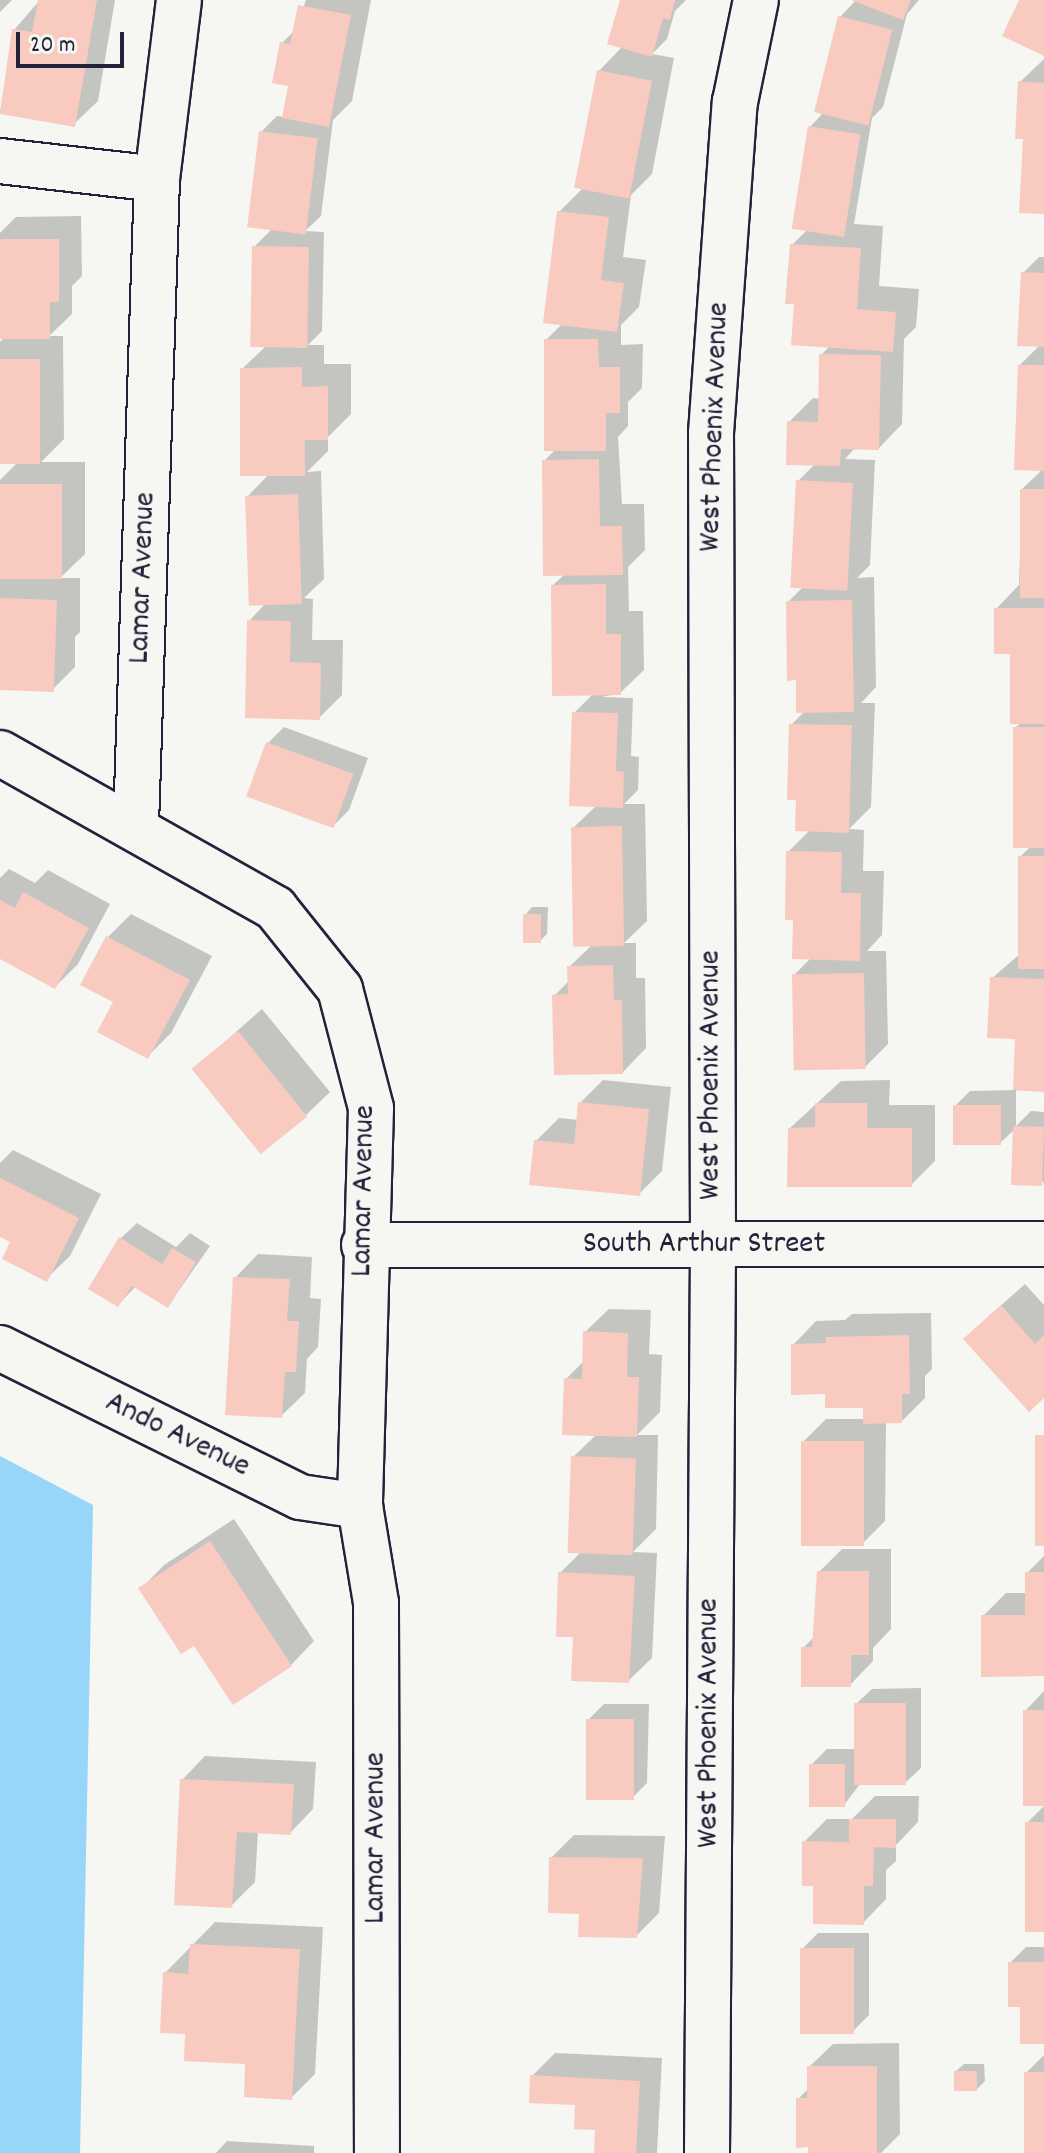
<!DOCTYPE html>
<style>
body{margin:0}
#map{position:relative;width:1044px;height:2153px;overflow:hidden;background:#f6f6f2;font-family:Dekko,sans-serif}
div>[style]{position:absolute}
.water>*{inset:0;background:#98d6f9}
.shadow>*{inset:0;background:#0003}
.building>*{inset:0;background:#f9cabf;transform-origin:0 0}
.roads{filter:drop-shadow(2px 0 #22223b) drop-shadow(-2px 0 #22223b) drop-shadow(0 2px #22223b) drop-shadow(0 -2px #22223b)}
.minor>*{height:44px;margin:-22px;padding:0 22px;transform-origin:22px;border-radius:22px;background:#f6f6f2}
span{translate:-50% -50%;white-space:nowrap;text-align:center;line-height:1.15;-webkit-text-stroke:7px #f6f6f2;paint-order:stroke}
.street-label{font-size:32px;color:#22223b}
.scale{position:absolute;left:16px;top:32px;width:108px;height:36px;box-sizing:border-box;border:4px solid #22223b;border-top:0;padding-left:10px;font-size:24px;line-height:28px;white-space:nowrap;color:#22223b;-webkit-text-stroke:6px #f6f6f2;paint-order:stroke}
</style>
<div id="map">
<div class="water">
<i style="clip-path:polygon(0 1456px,93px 1505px,80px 2153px,0 2153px)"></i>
</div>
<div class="shadow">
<i style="clip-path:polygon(0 0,12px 0,0 12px)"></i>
<i style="clip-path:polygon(40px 0,115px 0,98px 101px,74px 124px,0 112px,14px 30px)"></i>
<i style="clip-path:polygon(306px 0,371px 0,352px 101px,333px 120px,321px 216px,305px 231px,324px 232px,322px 331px,308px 345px,324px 345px,324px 364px,351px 364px,351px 414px,328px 437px,328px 451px,307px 472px,321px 471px,324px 579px,304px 598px,313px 599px,312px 640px,343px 640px,342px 695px,319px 718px,249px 621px,266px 603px,247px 497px,269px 474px,242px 369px,266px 346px,254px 247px,273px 228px,261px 132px,277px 116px,284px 117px,290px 84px,282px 43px,295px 30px)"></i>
<i style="clip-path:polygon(622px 0,686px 0,675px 11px,667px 39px,652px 54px,674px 58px,652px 174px,631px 195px,623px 257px,646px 260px,639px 307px,621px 325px,621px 345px,643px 344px,642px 388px,628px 402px,628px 426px,618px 437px,622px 504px,644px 504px,645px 550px,628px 567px,629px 611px,643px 611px,644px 670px,620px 693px,602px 697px,633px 698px,631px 756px,639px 757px,638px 790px,624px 804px,645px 804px,647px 921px,624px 943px,636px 943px,636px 978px,645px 978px,646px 1048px,623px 1072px,554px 996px,570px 980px,569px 967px,592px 945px,573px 828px,597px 805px,574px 713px,593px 694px,553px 585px,565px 574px,544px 461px,556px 449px,546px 340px,563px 323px,559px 212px,583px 188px,599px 71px,623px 46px)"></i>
<i style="clip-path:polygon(856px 0,919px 0,907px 14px,883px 107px,872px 118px,854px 224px,883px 226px,879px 286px,919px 289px,916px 327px,904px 339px,902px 424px,879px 448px,856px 447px,845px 459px,875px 460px,870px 565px,857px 578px,874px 577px,876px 687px,861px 703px,875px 703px,871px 807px,849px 829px,864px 830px,863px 871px,884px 871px,882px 935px,867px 951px,886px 951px,888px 1044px,865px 1067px,794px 975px,811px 958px,795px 918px,788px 852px,810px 830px,798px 798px,791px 725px,805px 711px,788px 602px,804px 586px,798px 481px,815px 464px,789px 422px,813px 398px,820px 399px,821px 355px,830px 346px,796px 303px,792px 245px,807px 230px,810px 127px,824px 112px,840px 17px)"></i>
<i style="clip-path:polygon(1044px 59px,1044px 212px,1026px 137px,1020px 82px)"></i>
<i style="clip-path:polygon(81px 216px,82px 276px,72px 286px,72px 314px,49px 336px,63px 336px,64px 439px,41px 462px,85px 462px,85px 554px,60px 578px,80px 578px,80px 632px,75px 637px,75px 667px,52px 690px,0 654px,0 480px,18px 462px,0 462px,0 342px,5px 337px,0 337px,0 233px,16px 217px)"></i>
<i style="clip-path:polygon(1039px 257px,1044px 257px,1044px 1090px,1016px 1088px,1016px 1126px,1031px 1111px,1044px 1112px,1044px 1184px,1015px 1129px,1000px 1143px,955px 1106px,970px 1091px,1015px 1090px,1017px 1037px,992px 978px,1019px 955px,1020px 857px,1031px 846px,1015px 728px,1022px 722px,1012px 653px,996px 609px,1019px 585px,1022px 489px,1043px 469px,1020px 365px,1040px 345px,1023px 273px)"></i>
<i style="clip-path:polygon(284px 727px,368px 758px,349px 810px,333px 826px,268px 743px)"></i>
<i style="clip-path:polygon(9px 869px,35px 883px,48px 870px,110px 904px,78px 964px,55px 987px,0 957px,0 878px)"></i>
<i style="clip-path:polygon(532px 907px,548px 907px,547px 934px,539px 942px,525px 915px)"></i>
<i style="clip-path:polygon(131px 914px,212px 956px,171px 1033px,148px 1056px,115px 1002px,108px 937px)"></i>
<i style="clip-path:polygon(262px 1009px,330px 1092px,306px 1115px,194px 1069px)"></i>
<i style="clip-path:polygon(603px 1080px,671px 1087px,662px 1171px,639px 1194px,536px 1141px,559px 1118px,578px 1120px,580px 1103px)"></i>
<i style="clip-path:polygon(890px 1080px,889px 1105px,935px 1105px,935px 1161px,911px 1185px,790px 1128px,841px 1081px)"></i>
<i style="clip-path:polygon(13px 1150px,101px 1194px,70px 1256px,46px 1279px,13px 1241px,0 1235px,0 1163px)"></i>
<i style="clip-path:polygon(137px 1223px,176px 1247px,190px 1233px,210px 1246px,168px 1306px,136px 1286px,118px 1305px,121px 1238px)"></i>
<i style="clip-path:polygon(258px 1254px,312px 1257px,310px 1298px,321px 1299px,318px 1347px,307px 1359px,305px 1393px,281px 1416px,235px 1278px)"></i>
<i style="clip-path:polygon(1025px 1284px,1044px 1305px,1044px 1395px,989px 1316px)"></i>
<i style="clip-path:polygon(609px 1309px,651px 1310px,649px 1354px,662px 1355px,660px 1412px,637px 1435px,658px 1435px,656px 1529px,633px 1552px,657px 1553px,652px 1658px,628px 1681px,576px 1636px,560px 1573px,582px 1551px,573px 1457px,597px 1434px,566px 1379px,585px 1360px,585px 1332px)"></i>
<i style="clip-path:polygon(931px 1313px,932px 1369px,925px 1376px,925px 1398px,902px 1421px,886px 1422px,885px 1521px,862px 1544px,803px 1442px,826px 1419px,865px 1419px,865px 1406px,827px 1392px,793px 1345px,816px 1321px,845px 1320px,852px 1314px)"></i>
<i style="clip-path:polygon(234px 1519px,314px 1641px,291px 1665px,234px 1702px,194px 1643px,141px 1589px,164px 1565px)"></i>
<i style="clip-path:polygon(842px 1549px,891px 1549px,891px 1629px,873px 1648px,873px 1661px,850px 1685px,803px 1648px,815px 1636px,819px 1572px)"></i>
<i style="clip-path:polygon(1044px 1556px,1044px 1674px,983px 1616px,1006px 1593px,1027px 1593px,1027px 1573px)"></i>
<i style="clip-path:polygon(921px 1688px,921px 1768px,905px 1783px,860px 1784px,844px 1805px,811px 1765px,827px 1749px,856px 1749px,856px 1704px,872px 1689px)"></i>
<i style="clip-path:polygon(1044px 1691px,1044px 1804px,1025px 1711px)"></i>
<i style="clip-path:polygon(604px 1704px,649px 1704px,647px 1783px,631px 1799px,588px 1720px)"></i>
<i style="clip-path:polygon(205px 1756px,316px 1762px,313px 1809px,290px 1833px,258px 1831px,255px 1882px,232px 1905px,182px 1780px)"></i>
<i style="clip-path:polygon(875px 1796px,919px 1796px,918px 1822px,896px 1845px,896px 1861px,886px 1870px,886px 1899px,863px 1923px,815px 1884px,804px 1842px,827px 1819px,852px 1819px)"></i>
<i style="clip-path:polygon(1044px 1806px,1044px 1930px,1027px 1823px)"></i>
<i style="clip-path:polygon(574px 1835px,665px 1836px,659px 1913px,636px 1936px,581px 1912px,551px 1858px)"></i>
<i style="clip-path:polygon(215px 1922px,323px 1927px,315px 2074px,292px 2097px,248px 2062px,187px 2032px,165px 1973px)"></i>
<i style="clip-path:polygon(818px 1933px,869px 1933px,869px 2015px,853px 2031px,802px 1949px)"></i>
<i style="clip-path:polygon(1026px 1947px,1044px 1947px,1044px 2042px,1022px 2005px,1010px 1963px)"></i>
<i style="clip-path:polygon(899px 2043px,900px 2134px,881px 2153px,810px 2153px,798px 2099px,809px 2088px,809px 2067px,833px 2044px)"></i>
<i style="clip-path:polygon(555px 2053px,662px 2058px,657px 2153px,596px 2153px,597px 2128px,577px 2103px,532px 2076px)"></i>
<i style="clip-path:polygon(1044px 2055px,1044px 2153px,1027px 2153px,1026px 2073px)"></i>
<i style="clip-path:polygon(964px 2064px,984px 2064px,985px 2081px,977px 2089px,956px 2071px)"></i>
<i style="clip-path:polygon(227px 2141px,314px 2146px,314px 2153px,216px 2153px)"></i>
</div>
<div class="building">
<i style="clip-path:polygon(38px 0,97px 0,75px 127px,0 114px,12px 29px,32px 32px)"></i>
<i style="clip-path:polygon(620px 0,675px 0,670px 20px,663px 18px,652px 57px,607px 44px)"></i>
<i style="clip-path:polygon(851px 0,911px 0,903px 20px)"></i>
<i style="clip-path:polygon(1019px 0,1044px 0,1044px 56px,1002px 36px)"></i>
<i style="clip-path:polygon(298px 5px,351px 15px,329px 127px,282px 118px,288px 86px,272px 83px,280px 42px,290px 44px)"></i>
<i style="left:838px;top:16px;width:56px;height:99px;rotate:14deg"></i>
<i style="left:597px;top:70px;width:56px;height:120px;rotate:11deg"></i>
<i style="clip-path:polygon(1018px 81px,1044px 83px,1044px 214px,1019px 213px,1023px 139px,1015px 139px)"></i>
<i style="left:808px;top:126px;width:53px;height:104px;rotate:9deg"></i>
<i style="left:259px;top:131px;width:59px;height:97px;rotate:7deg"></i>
<i style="clip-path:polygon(557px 211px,609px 217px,601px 280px,624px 283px,617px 332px,543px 323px)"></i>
<i style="clip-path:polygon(0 239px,59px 239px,59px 302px,50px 302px,50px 339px,0 339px)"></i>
<i style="clip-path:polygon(790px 244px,861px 248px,857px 309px,896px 312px,893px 352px,791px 345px,794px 304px,785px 304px)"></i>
<i style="left:252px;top:246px;width:57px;height:101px;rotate:1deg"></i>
<i style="clip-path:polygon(1021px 272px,1044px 273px,1044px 347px,1017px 346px)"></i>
<i style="clip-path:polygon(544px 339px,598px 339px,599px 367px,620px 367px,620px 413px,606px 413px,606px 451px,544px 451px)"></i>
<i style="clip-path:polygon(819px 354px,881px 355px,879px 450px,841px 449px,840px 466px,786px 465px,787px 421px,818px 422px)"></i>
<i style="left:0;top:359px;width:40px;height:105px"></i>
<i style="clip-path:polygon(1018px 365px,1044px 365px,1044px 471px,1014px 470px)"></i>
<i style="clip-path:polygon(302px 367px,302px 387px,328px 386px,328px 440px,305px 440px,305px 476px,240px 476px,240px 368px)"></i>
<i style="clip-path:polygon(599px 459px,600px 526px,622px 526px,623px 575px,543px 576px,542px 460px)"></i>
<i style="left:796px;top:480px;width:57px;height:108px;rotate:3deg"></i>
<i style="left:62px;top:484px;width:95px;height:62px;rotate:90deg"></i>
<i style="left:1020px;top:489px;width:24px;height:109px"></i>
<i style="left:298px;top:494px;width:110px;height:53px;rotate:88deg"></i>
<i style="clip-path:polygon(606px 584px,606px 634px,621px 634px,621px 695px,552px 696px,551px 585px)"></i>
<i style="left:57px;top:600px;width:92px;height:57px;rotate:92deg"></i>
<i style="clip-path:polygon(852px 600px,854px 712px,796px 713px,796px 680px,787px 681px,786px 601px)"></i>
<i style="clip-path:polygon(994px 608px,1044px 608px,1044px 724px,1010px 724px,1010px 654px,994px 654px)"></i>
<i style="clip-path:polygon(247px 620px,291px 621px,290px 662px,321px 663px,320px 720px,245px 718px)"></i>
<i style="clip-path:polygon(572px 712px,618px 713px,616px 771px,624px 772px,623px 808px,569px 806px)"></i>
<i style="clip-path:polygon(789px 724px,852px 725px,849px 833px,795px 831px,796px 800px,787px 800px)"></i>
<i style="left:1044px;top:727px;width:121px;height:31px;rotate:90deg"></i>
<i style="left:266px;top:742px;width:93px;height:58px;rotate:20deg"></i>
<i style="left:622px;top:826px;width:120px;height:51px;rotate:89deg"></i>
<i style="clip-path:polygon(786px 851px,842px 852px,841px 893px,861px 893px,860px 961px,792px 959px,793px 920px,785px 920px)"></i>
<i style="left:1018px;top:856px;width:26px;height:113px"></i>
<i style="clip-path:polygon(23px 892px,89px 928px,55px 989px,0 959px,0 900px,15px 908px)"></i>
<i style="left:523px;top:914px;width:18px;height:29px"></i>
<i style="clip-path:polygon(106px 936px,190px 980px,148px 1059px,97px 1032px,113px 1002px,80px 985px)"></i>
<i style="clip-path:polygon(613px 965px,614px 1000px,622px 1000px,623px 1074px,554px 1075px,552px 995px,568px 994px,567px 966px)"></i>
<i style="left:864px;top:973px;width:96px;height:72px;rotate:89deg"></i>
<i style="clip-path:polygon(990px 977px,1044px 979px,1044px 1092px,1013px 1090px,1015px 1039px,987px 1038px)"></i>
<i style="left:238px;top:1031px;width:110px;height:60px;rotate:51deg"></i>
<i style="clip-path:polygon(578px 1102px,649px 1109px,640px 1196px,529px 1185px,534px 1140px,574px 1144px)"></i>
<i style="clip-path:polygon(815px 1103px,867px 1103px,867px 1128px,912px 1128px,912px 1187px,787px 1187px,788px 1128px,815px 1127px)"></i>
<i style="left:1001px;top:1105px;width:40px;height:48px;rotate:90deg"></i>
<i style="left:1013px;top:1126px;width:31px;height:59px;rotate:2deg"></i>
<i style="clip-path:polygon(0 1178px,79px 1218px,47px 1282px,2px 1259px,10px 1242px,0 1237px)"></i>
<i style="clip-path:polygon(119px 1237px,162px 1264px,172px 1248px,196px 1262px,168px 1308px,132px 1286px,118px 1307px,88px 1289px)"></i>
<i style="clip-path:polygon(233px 1277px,290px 1279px,287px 1321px,299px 1321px,296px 1372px,285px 1372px,282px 1418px,225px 1415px)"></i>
<i style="clip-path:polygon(1001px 1305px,1035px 1344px,1044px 1335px,1044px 1398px,1029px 1412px,963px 1339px)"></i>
<i style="clip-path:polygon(583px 1331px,628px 1333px,627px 1377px,639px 1377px,637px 1437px,562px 1435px,564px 1378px,582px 1379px)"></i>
<i style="clip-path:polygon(909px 1335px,910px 1394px,902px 1394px,902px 1423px,863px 1424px,863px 1408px,825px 1408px,825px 1394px,791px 1395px,791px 1344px,826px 1343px,826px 1337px)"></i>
<i style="left:1035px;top:1435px;width:9px;height:111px"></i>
<i style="left:801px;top:1441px;width:63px;height:105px"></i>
<i style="left:571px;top:1456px;width:65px;height:97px;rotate:2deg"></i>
<i style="clip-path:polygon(210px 1541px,292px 1666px,233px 1705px,194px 1646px,181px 1654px,138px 1588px)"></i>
<i style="clip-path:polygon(817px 1571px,869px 1571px,869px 1655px,851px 1655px,851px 1687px,801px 1687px,801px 1647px,812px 1647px)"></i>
<i style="clip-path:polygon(558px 1572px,635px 1576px,629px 1683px,571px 1681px,573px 1637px,556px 1637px)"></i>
<i style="clip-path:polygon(1025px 1572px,1044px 1572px,1044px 1676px,981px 1677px,981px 1615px,1025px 1615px)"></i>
<i style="left:906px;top:1703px;width:82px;height:52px;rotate:90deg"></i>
<i style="left:1023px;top:1710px;width:21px;height:96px"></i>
<i style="left:586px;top:1719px;width:48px;height:81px"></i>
<i style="left:809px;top:1764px;width:36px;height:43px"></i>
<i style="clip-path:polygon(180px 1779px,294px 1784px,291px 1835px,237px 1832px,232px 1908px,174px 1905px)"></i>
<i style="clip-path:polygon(849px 1819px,896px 1819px,896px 1848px,874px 1847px,873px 1886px,864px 1886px,864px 1925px,813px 1924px,813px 1886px,802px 1886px,802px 1841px,849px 1842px)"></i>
<i style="left:1025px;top:1822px;width:19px;height:110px"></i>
<i style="clip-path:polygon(549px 1857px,643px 1858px,637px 1938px,578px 1937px,579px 1914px,548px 1913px)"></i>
<i style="clip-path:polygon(190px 1944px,300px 1949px,292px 2100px,244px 2097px,245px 2064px,184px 2061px,185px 2034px,160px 2033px,163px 1972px,188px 1974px)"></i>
<i style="left:800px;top:1948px;width:54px;height:86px"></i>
<i style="clip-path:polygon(1008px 1962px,1044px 1962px,1044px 2044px,1020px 2044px,1020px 2007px,1008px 2007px)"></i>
<i style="clip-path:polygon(807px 2066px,877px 2066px,877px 2153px,808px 2153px,808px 2147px,796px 2148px,796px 2098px,807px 2098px)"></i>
<i style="left:954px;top:2071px;width:23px;height:20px"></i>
<i style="left:1024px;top:2072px;width:20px;height:81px"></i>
<i style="clip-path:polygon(530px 2075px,640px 2081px,636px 2153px,594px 2153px,595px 2130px,574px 2129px,575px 2105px,529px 2103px)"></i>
</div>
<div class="roads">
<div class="minor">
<i style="left:0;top:161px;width:158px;rotate:6.5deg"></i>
<i style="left:0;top:753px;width:316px;rotate:29.4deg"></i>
<i style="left:275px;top:908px;width:104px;rotate:51.3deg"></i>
<i style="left:340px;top:989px;width:123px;rotate:75.4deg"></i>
<i style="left:371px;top:1108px;width:398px;rotate:91.6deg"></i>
<i style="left:360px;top:1506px;width:98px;rotate:80.6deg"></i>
<i style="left:376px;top:1603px;width:550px;rotate:89.9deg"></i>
<i style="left:136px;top:825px;width:646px;rotate:-88.14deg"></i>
<i style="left:157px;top:179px;width:180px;rotate:-83deg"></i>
<i style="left:364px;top:1245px;width:680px;rotate:-0.08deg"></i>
<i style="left:0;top:1348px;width:335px;rotate:26.4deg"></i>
<i style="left:300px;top:1497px;width:61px;rotate:8.5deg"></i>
<i style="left:707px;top:2153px;width:908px;rotate:-89.62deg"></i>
<i style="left:713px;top:1245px;width:812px;rotate:-90.14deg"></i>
<i style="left:711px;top:433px;width:332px;rotate:-85.9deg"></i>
<i style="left:735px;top:102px;width:104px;rotate:-78.4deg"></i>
</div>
</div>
<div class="street-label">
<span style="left:716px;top:427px;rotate:-88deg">West Phoenix Avenue</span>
<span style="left:144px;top:578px;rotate:-88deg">Lamar Avenue</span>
<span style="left:712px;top:1075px;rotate:-90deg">West Phoenix Avenue</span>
<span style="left:365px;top:1191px;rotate:-89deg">Lamar Avenue</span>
<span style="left:704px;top:1245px">South Arthur Street</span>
<span style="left:177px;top:1436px;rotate:26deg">Ando Avenue</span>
<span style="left:710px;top:1723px;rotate:-90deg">West Phoenix Avenue</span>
<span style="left:377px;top:1838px;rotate:-90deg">Lamar Avenue</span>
</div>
<div class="scale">20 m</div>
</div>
